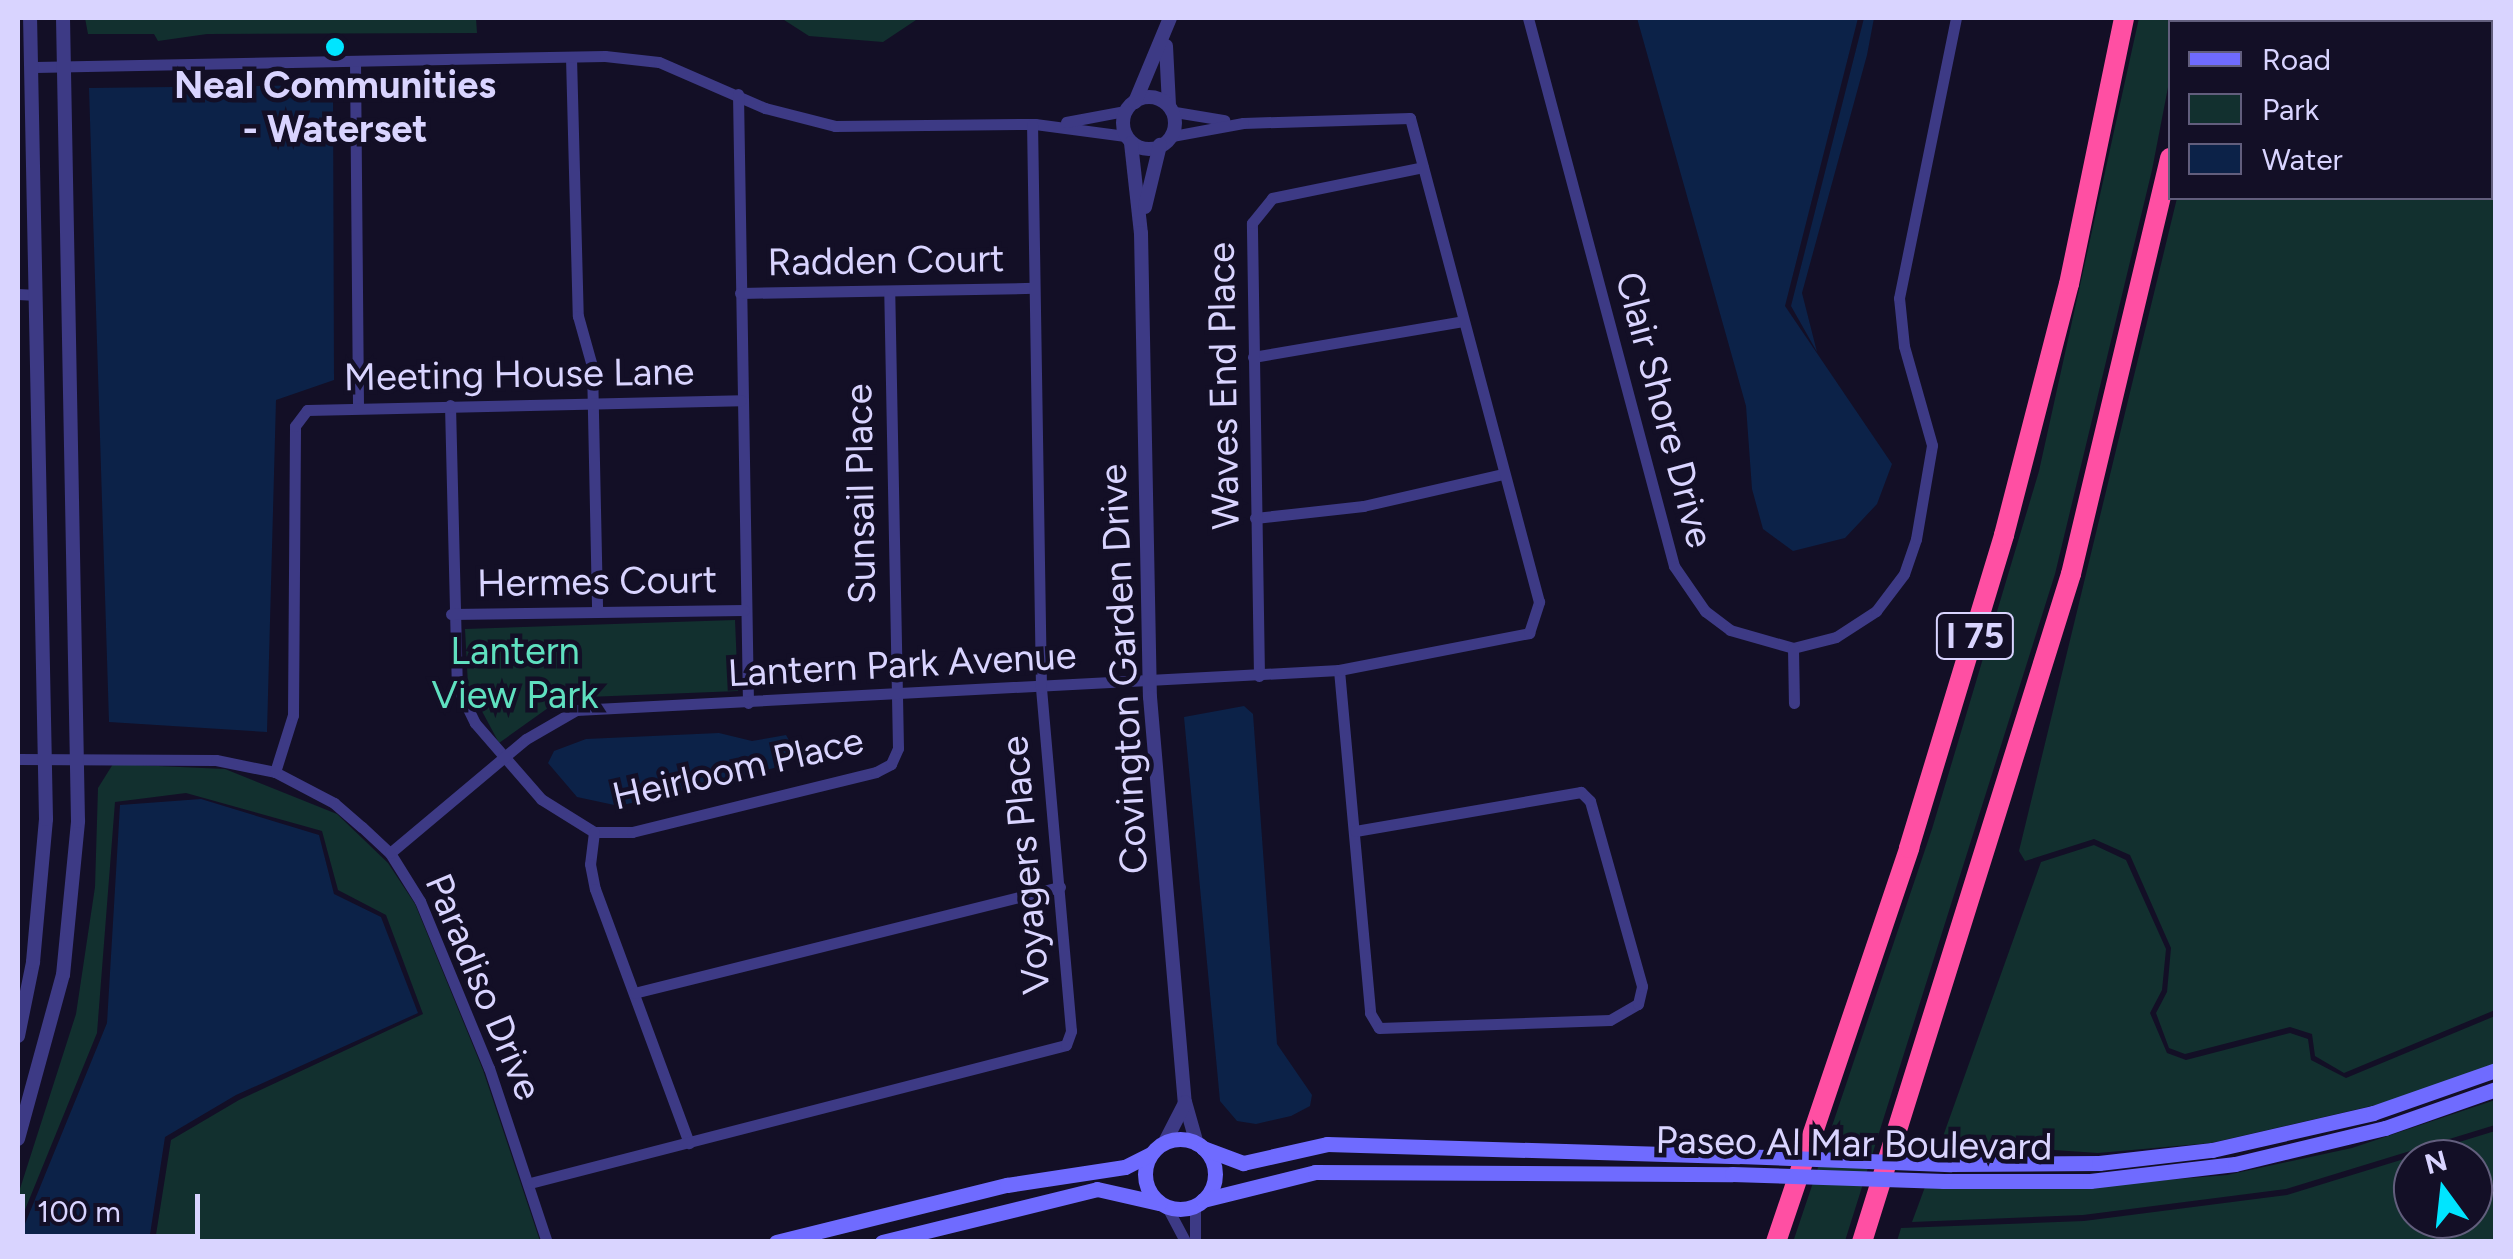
<!DOCTYPE html>
<style>
body{margin:0}
#map{position:relative;width:2513px;height:1259px;overflow:hidden;background:#130f26;font-family:Figtree,sans-serif}
div>[style]{position:absolute}
.green>*{inset:0;background:#12302f}
.water>*{inset:0;background:#0c2248}
.minor>*{height:11px;margin:-5.5px;padding:0 5.5px;transform-origin:5.5px;border-radius:5.5px;background:#3d3a85}
.tertiary>*{height:14px;margin:-7px;padding:0 7px;transform-origin:7px;border-radius:7px;background:#3d3a85}
.tertiary>.ring{margin:-7px;padding:0;box-sizing:content-box;background:none;border:14px solid #3d3a85;border-radius:50%}
.secondary>*{height:15px;margin:-7.5px;padding:0 7.5px;transform-origin:7.5px;border-radius:7.5px;background:#6f6bff}
.secondary>.ring{margin:-7.5px;padding:0;box-sizing:content-box;background:none;border:15px solid #6f6bff;border-radius:50%}
.motorway>*{height:20px;margin:-10px;padding:0 10px;transform-origin:10px;border-radius:10px;background:#ff4fa3}
.secondary-bridge>*{height:15px;margin:-7.5px;padding:0 7.5px;transform-origin:7.5px;border-radius:7.5px;background:#6f6bff}
.dots>*{width:28px;height:28px;translate:-50% -50%;box-sizing:border-box;border:5px solid #130f26;border-radius:50%}
span{translate:-50% -50%;white-space:nowrap;text-align:center;line-height:1.15;-webkit-text-stroke:9px #130f26;paint-order:stroke}
.shield-label span{padding:2px 8px;background:#130f26;border:2px solid;border-radius:8px;-webkit-text-stroke-width:0}
.shield-label{font-size:35px;color:#d9d4ff;font-weight:700}
.poi-label{font-size:38px;color:#d9d4ff;font-weight:700}
.street-label{font-size:38px;color:#d9d4ff}
.park-label{font-size:38px;color:#5fe0c0}
.frame{position:absolute;inset:0;border:20px solid #d9d4ff;pointer-events:none}
.legend{position:absolute;left:2168px;top:20px;width:325px;height:180px;box-sizing:border-box;background:#130f26;border:2px solid #625e7d;margin:0;padding:12px 18px;list-style:none;font-size:30px;color:#d9d4ff}
.legend li{display:flex;align-items:center;gap:20px;height:50px}
.legend b{width:50px;border:2px solid #625e7d}
.north{position:absolute;left:2393px;top:1139px;width:100px;height:100px;box-sizing:border-box;background:#130f26;border:2px solid #625e7d;border-radius:50%;rotate:345deg;font-size:28px;font-weight:700;line-height:40px;text-align:center;color:#d9d4ff}
.north::after{content:'';display:block;margin:auto;width:35px;height:45px;background:#00e5ff;clip-path:polygon(50% 0,100% 100%,50% 72%,0 100%)}
.scale{position:absolute;left:20px;top:1194px;width:180px;height:45px;box-sizing:border-box;border:5px solid #d9d4ff;border-top:0;padding-left:12px;font-size:30px;line-height:35px;white-space:nowrap;color:#d9d4ff;-webkit-text-stroke:8px #130f26;paint-order:stroke}
</style>
<div id="map">
<div class="green">
<i style="clip-path:polygon(85px 18px,476px 18px,477px 33px,207px 34px,158px 41px,154px 34px,88px 34px)"></i>
<i style="clip-path:polygon(781px 18px,919px 18px,883px 42px,809px 36px)"></i>
<i style="clip-path:polygon(2139px 18px,2182px 18px,2170px 22px,2170px 77px,2152px 170px,2055px 574px,1845px 1241px,1793px 1242px,1932px 829px,2039px 471px)"></i>
<i style="clip-path:polygon(2221px 18px,2495px 18px,2495px 1010px,2344px 1073px,2315px 1056px,2312px 1034px,2290px 1027px,2185px 1054px,2169px 1048px,2156px 1013px,2167px 992px,2171px 948px,2130px 855px,2094px 839px,2025px 861px,2019px 851px,2177px 198px,2490px 198px,2490px 22px,2220px 22px)"></i>
<i style="clip-path:polygon(735px 620px,738px 691px,562px 698px,499px 743px,468px 685px,465px 629px)"></i>
<i style="clip-path:polygon(113px 764px,225px 769px,337px 814px,388px 863px,415px 904px,483px 1070px,540px 1241px,155px 1241px,171px 1140px,239px 1100px,423px 1014px,386px 915px,338px 890px,322px 831px,186px 793px,115px 802px,97px 1033px,18px 1227px,18px 1195px,76px 1014px,95px 887px,98px 788px)"></i>
<i style="clip-path:polygon(2094px 845px,2126px 860px,2166px 949px,2162px 990px,2150px 1013px,2167px 1053px,2186px 1060px,2290px 1033px,2308px 1039px,2311px 1060px,2346px 1078px,2495px 1016px,2495px 1066px,2380px 1104px,2211px 1143px,2098px 1153px,1941px 1142px,2041px 862px)"></i>
<i style="clip-path:polygon(2495px 1100px,2495px 1125px,2286px 1189px,2083px 1215px,1912px 1222px,1925px 1187px,2058px 1189px,2227px 1175px,2352px 1148px)"></i>
<i style="clip-path:polygon(evenodd,2495px 1131px,2495px 1241px,1897px 1241px,1901px 1228px,2084px 1221px,2287px 1195px,2495px 1131px,2413px 1159px,2473px 1159px,2473px 1219px,2413px 1219px,2413px 1159px)"></i>
</div>
<div class="water">
<i style="clip-path:polygon(1637px 18px,1858px 18px,1785px 306px,1892px 464px,1877px 504px,1845px 538px,1793px 551px,1763px 529px,1752px 489px,1746px 406px)"></i>
<i style="clip-path:polygon(1864px 18px,1874px 18px,1867px 55px,1802px 293px,1817px 352px,1791px 306px)"></i>
<i style="clip-path:polygon(333px 85px,334px 380px,276px 400px,267px 732px,109px 722px,89px 88px)"></i>
<i style="clip-path:polygon(1244px 706px,1253px 714px,1277px 1044px,1312px 1095px,1310px 1106px,1291px 1116px,1256px 1124px,1237px 1121px,1220px 1101px,1184px 717px)"></i>
<i style="clip-path:polygon(719px 733px,752px 741px,786px 735px,795px 751px,774px 768px,619px 806px,577px 797px,548px 763px,554px 751px,586px 739px)"></i>
<i style="clip-path:polygon(201px 799px,319px 835px,334px 894px,381px 917px,418px 1013px,236px 1095px,165px 1137px,149px 1241px,18px 1241px,107px 1023px,120px 805px)"></i>
</div>
<div class="minor">
<i style="left:1528px;top:18px;width:567px;rotate:75.08deg"></i>
<i style="left:1674px;top:566px;width:55px;rotate:55.4deg"></i>
<i style="left:1705px;top:611px;width:31px;rotate:37deg"></i>
<i style="left:1730px;top:630px;width:66px;rotate:15.9deg"></i>
<i style="left:1793px;top:648px;width:44px;rotate:-14.3deg"></i>
<i style="left:1836px;top:637px;width:48px;rotate:-33deg"></i>
<i style="left:1876px;top:611px;width:46px;rotate:-52.9deg"></i>
<i style="left:1904px;top:574px;width:37px;rotate:-71deg"></i>
<i style="left:1916px;top:539px;width:95px;rotate:-80.3deg"></i>
<i style="left:1932px;top:445px;width:103px;rotate:-105.8deg"></i>
<i style="left:1904px;top:346px;width:48px;rotate:-95.9deg"></i>
<i style="left:1899px;top:298px;width:286px;rotate:-78.5deg"></i>
<i style="left:571px;top:57px;width:259px;rotate:88.5deg"></i>
<i style="left:578px;top:316px;width:52px;rotate:74.4deg"></i>
<i style="left:592px;top:366px;width:245px;rotate:88.8deg"></i>
<i style="left:355px;top:61px;width:347px;rotate:89.5deg"></i>
<i style="left:35px;top:67px;width:570px;rotate:-1.11deg"></i>
<i style="left:605px;top:56px;width:54px;rotate:6.3deg"></i>
<i style="left:659px;top:62px;width:116px;rotate:23.5deg"></i>
<i style="left:765px;top:108px;width:72px;rotate:14.4deg"></i>
<i style="left:835px;top:126px;width:200px;rotate:-0.6deg"></i>
<i style="left:1035px;top:124px;width:91px;rotate:7.6deg"></i>
<i style="left:738px;top:94px;width:609px;rotate:89.06deg"></i>
<i style="left:1175px;top:112px;width:50px;rotate:9.3deg"></i>
<i style="left:1066px;top:122px;width:59px;rotate:-10.7deg"></i>
<i style="left:740px;top:293px;width:294px;rotate:-1deg"></i>
<i style="left:18px;top:294px;width:18px;rotate:3deg"></i>
<i style="left:1253px;top:357px;width:213px;rotate:-9.7deg"></i>
<i style="left:450px;top:405px;width:281px;rotate:88.6deg"></i>
<i style="left:457px;top:686px;width:41px;rotate:64.1deg"></i>
<i style="left:475px;top:723px;width:101px;rotate:49deg"></i>
<i style="left:541px;top:799px;width:62px;rotate:31.9deg"></i>
<i style="left:594px;top:832px;width:38px"></i>
<i style="left:632px;top:832px;width:251px;rotate:-13.8deg"></i>
<i style="left:876px;top:772px;width:17px;rotate:-28deg"></i>
<i style="left:891px;top:764px;width:17px;rotate:-66deg"></i>
<i style="left:898px;top:748px;width:456px;rotate:-91.1deg"></i>
<i style="left:1255px;top:518px;width:109px;rotate:-6.3deg"></i>
<i style="left:1363px;top:506px;width:144px;rotate:-12.9deg"></i>
<i style="left:451px;top:614px;width:293px;rotate:-0.8deg"></i>
<i style="left:1793px;top:648px;width:55px;rotate:89deg"></i>
<i style="left:1339px;top:670px;width:344px;rotate:84.8deg"></i>
<i style="left:1370px;top:1013px;width:17px;rotate:59deg"></i>
<i style="left:1379px;top:1028px;width:231px;rotate:-2deg"></i>
<i style="left:1610px;top:1020px;width:32px;rotate:-30deg"></i>
<i style="left:1638px;top:1004px;width:18px;rotate:-77deg"></i>
<i style="left:1642px;top:986px;width:192px;rotate:-105.7deg"></i>
<i style="left:1590px;top:801px;width:13px;rotate:-135deg"></i>
<i style="left:1581px;top:792px;width:229px;rotate:170.2deg"></i>
<i style="left:1259px;top:676px;width:453px;rotate:-90.9deg"></i>
<i style="left:1252px;top:223px;width:32px;rotate:-51deg"></i>
<i style="left:1272px;top:198px;width:154px;rotate:-11.6deg"></i>
<i style="left:18px;top:759px;width:198px;rotate:0.3deg"></i>
<i style="left:216px;top:760px;width:60px;rotate:11.5deg"></i>
<i style="left:275px;top:772px;width:67px;rotate:27.7deg"></i>
<i style="left:334px;top:803px;width:37px;rotate:41deg"></i>
<i style="left:362px;top:827px;width:38px;rotate:43deg"></i>
<i style="left:390px;top:853px;width:57px;rotate:58deg"></i>
<i style="left:420px;top:901px;width:181px;rotate:67.6deg"></i>
<i style="left:489px;top:1068px;width:183px;rotate:71.6deg"></i>
<i style="left:275px;top:772px;width:60px;rotate:-72.5deg"></i>
<i style="left:293px;top:715px;width:289px;rotate:-89.6deg"></i>
<i style="left:295px;top:426px;width:20px;rotate:-53deg"></i>
<i style="left:307px;top:410px;width:434px;rotate:-1.3deg"></i>
<i style="left:594px;top:832px;width:32px;rotate:97deg"></i>
<i style="left:590px;top:864px;width:25px;rotate:79deg"></i>
<i style="left:595px;top:889px;width:271px;rotate:69.7deg"></i>
<i style="left:390px;top:853px;width:177px;rotate:-40deg"></i>
<i style="left:526px;top:739px;width:58px;rotate:-30.1deg"></i>
<i style="left:576px;top:710px;width:764px;rotate:-3deg"></i>
<i style="left:1339px;top:670px;width:194px;rotate:-11deg"></i>
<i style="left:1529px;top:633px;width:33px;rotate:-72deg"></i>
<i style="left:1539px;top:602px;width:501px;rotate:-104.92deg"></i>
<i style="left:1410px;top:118px;width:167px;rotate:178.3deg"></i>
<i style="left:1243px;top:123px;width:71px;rotate:169.5deg"></i>
<i style="left:634px;top:993px;width:439px;rotate:-14deg"></i>
<i style="left:530px;top:1183px;width:553px;rotate:-14.44deg"></i>
<i style="left:1066px;top:1045px;width:15px;rotate:-70deg"></i>
<i style="left:1071px;top:1031px;width:344px;rotate:-95deg"></i>
<i style="left:1041px;top:688px;width:564px;rotate:-90.91deg"></i>
<i style="left:1195px;top:1206px;width:36px;rotate:90deg"></i>
<i style="left:1167px;top:1207px;width:40px;rotate:62deg"></i>
</div>
<div class="tertiary">
<i style="left:1166px;top:46px;width:59px;rotate:87.1deg"></i>
<i class="ring" style="left:1123px;top:97px;width:38px;height:38px"></i>
<i style="left:1135px;top:102px;width:91px;rotate:-67.4deg"></i>
<i style="left:1131px;top:143px;width:91px;rotate:83.7deg"></i>
<i style="left:1141px;top:233px;width:464px;rotate:88.9deg"></i>
<i style="left:1150px;top:697px;width:407px;rotate:85.1deg"></i>
<i style="left:1185px;top:1102px;width:44px;rotate:74.1deg"></i>
<i style="left:1145px;top:207px;width:64px;rotate:-76.4deg"></i>
<i style="left:18px;top:1036px;width:76px;rotate:-78.5deg"></i>
<i style="left:33px;top:962px;width:144px;rotate:-84.8deg"></i>
<i style="left:46px;top:819px;width:801px;rotate:-91.14deg"></i>
<i style="left:18px;top:1139px;width:170px;rotate:-74.7deg"></i>
<i style="left:63px;top:975px;width:155px;rotate:-84.4deg"></i>
<i style="left:78px;top:821px;width:803px;rotate:-91.07deg"></i>
<i style="left:1165px;top:1142px;width:44px;rotate:-62.9deg"></i>
</div>
<div class="secondary">
<i class="ring" style="left:1145px;top:1139px;width:55px;height:55px"></i>
<i style="left:1203px;top:1148px;width:43px;rotate:20.6deg"></i>
<i style="left:1243px;top:1163px;width:86px;rotate:-12.7deg"></i>
<i style="left:1327px;top:1144px;width:412px;rotate:1.7deg"></i>
<i style="left:1951px;top:1164px;width:148px;rotate:-0.4deg"></i>
<i style="left:2099px;top:1163px;width:114px;rotate:-6.6deg"></i>
<i style="left:2212px;top:1150px;width:165px;rotate:-12.9deg"></i>
<i style="left:2373px;top:1113px;width:130px;rotate:-19.3deg"></i>
<i style="left:1944px;top:1181px;width:146px"></i>
<i style="left:2090px;top:1181px;width:146px;rotate:-6.7deg"></i>
<i style="left:2235px;top:1164px;width:154px;rotate:-13.5deg"></i>
<i style="left:2385px;top:1128px;width:118px;rotate:-19.4deg"></i>
<i style="left:1203px;top:1200px;width:115px;rotate:-14deg"></i>
<i style="left:1315px;top:1172px;width:417px;rotate:0.3deg"></i>
<i style="left:776px;top:1242px;width:238px;rotate:-13.9deg"></i>
<i style="left:1007px;top:1185px;width:119px;rotate:-8.7deg"></i>
<i style="left:1125px;top:1167px;width:29px;rotate:-27deg"></i>
<i style="left:882px;top:1242px;width:221px;rotate:-13.8deg"></i>
<i style="left:1097px;top:1189px;width:64px;rotate:12.7deg"></i>
</div>
<div class="motorway">
<i style="left:2197px;top:22px;width:4px;rotate:-76deg"></i>
<i style="left:1776px;top:1242px;width:416px;rotate:-71.3deg"></i>
<i style="left:1909px;top:848px;width:327px;rotate:-73.1deg"></i>
<i style="left:2004px;top:535px;width:259px;rotate:-75.5deg"></i>
<i style="left:2069px;top:284px;width:272px;rotate:-78.3deg"></i>
<i style="left:1862px;top:1242px;width:700px;rotate:-72.63deg"></i>
<i style="left:2071px;top:574px;width:428px;rotate:-76.6deg"></i>
</div>
<div class="secondary-bridge">
<i style="left:1739px;top:1156px;width:212px;rotate:2.2deg"></i>
<i style="left:1732px;top:1174px;width:212px;rotate:1.9deg"></i>
</div>
<div class="dots">
<i style="left:335px;top:47px;background:#00e5ff"></i>
</div>
<div class="shield-label">
<span style="left:1975px;top:636px">I 75</span>
</div>
<div class="poi-label">
<span style="left:335px;top:108px">Neal Communities<br>- Waterset</span>
</div>
<div class="street-label">
<span style="left:886px;top:261px;rotate:-1deg">Radden Court</span>
<span style="left:519px;top:375px;rotate:-1deg">Meeting House Lane</span>
<span style="left:1224px;top:386px;rotate:-91deg">Waves End Place</span>
<span style="left:1664px;top:410px;rotate:75deg">Clair Shore Drive</span>
<span style="left:861px;top:494px;rotate:-91deg">Sunsail Place</span>
<span style="left:597px;top:582px;rotate:-1deg">Hermes Court</span>
<span style="left:902px;top:665px;rotate:-3deg">Lantern Park Avenue</span>
<span style="left:1124px;top:669px;rotate:-93deg">Covington Garden Drive</span>
<span style="left:738px;top:769px;rotate:-13deg">Heirloom Place</span>
<span style="left:1026px;top:865px;rotate:-95deg">Voyagers Place</span>
<span style="left:483px;top:987px;rotate:67deg">Paradiso Drive</span>
<span style="left:1854px;top:1144px;rotate:1deg">Paseo Al Mar Boulevard</span>
</div>
<div class="park-label">
<span style="left:515px;top:674px">Lantern<br>View Park</span>
</div>
<div class="frame"></div>
<ul class="legend">
<li><b style="height:12px;background:#6f6bff"></b>Road</li>
<li><b style="height:28px;background:#12302f"></b>Park</li>
<li><b style="height:28px;background:#0c2248"></b>Water</li>
</ul>
<div class="north">N</div>
<div class="scale">100 m</div>
</div>
